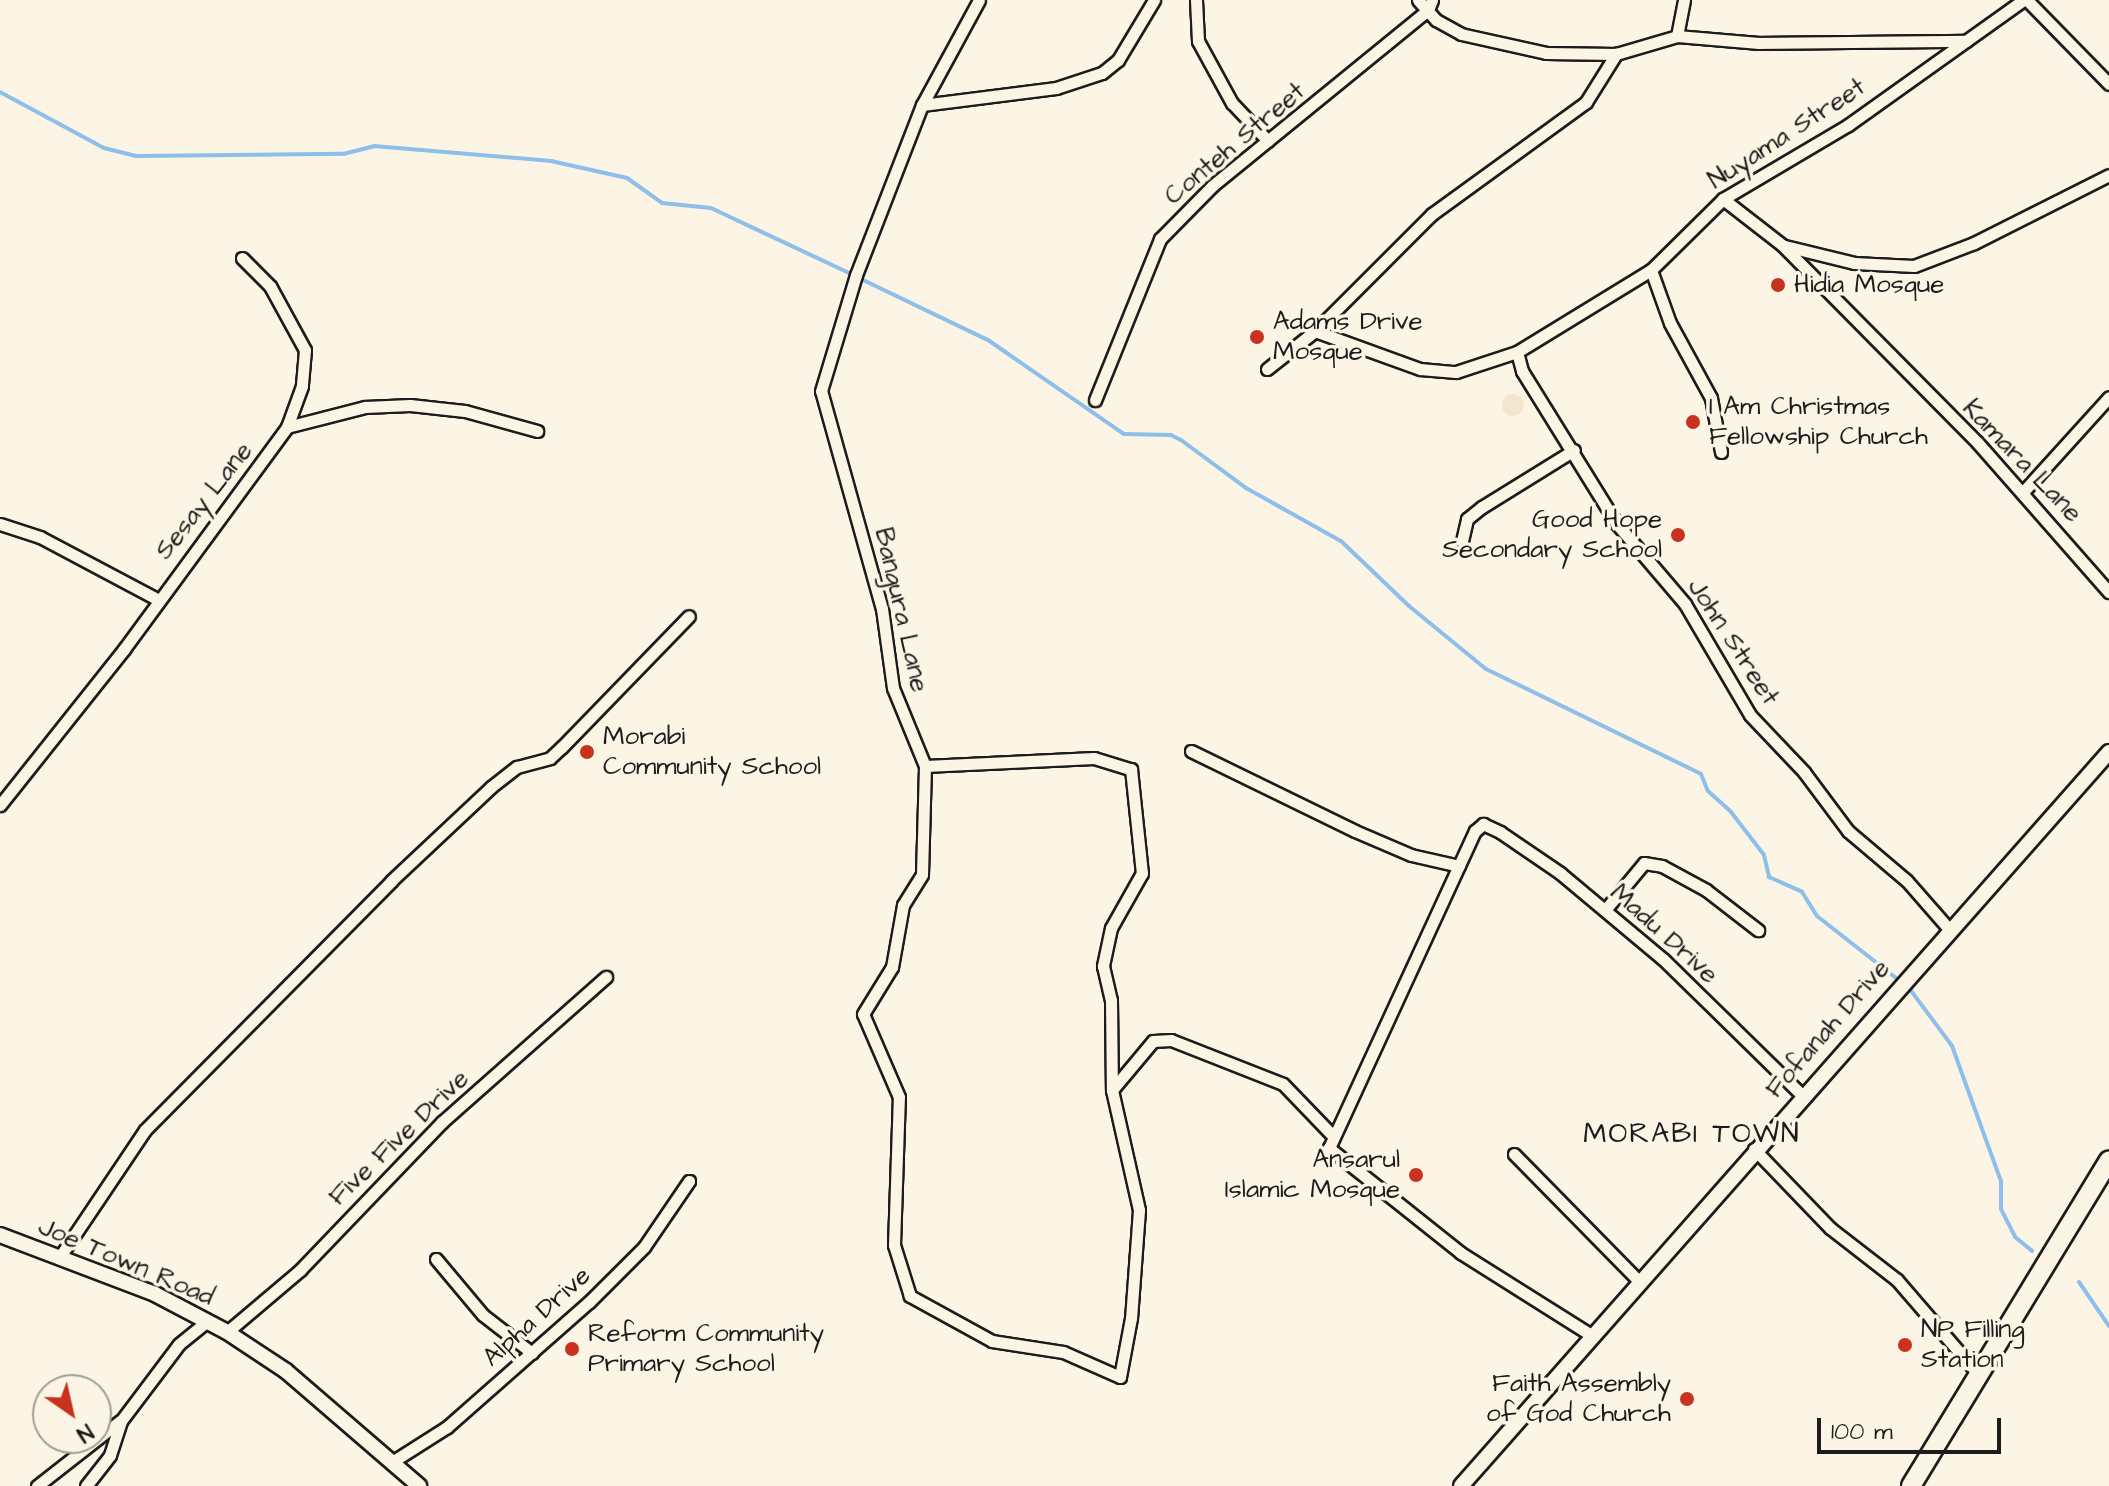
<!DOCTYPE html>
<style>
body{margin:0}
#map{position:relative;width:2109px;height:1486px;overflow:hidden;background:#fcf5e5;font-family:"Architects Daughter",sans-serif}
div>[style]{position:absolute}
.built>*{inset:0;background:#f4e6cd}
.round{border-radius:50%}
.stream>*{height:4px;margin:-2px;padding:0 2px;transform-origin:2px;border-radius:2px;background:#8ebfea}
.roads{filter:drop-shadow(2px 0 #1c1c1c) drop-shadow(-2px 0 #1c1c1c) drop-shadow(0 2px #1c1c1c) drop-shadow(0 -2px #1c1c1c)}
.minor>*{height:11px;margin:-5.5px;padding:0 5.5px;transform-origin:5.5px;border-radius:5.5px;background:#fcf5e5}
.tertiary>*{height:14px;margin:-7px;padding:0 7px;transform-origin:7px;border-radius:7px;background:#fcf5e5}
.trunk>*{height:18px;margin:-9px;padding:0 9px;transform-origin:9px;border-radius:9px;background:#fcf5e5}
.dots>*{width:22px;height:22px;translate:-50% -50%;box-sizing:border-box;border:4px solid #fcf5e5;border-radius:50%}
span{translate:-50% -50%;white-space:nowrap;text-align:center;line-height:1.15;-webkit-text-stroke:7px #fcf5e5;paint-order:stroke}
.street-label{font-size:26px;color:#1c1c1c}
.poi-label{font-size:26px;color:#1c1c1c}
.left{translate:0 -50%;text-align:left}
.right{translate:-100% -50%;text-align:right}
.neighbourhood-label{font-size:28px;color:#1c1c1c;letter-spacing:2px}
.north{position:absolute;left:32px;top:1374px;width:80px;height:80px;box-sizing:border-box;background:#fcf5e5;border:2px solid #a29e95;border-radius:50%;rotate:146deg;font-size:22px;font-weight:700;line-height:32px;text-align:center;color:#1c1c1c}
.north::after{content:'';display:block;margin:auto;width:28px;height:36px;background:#c8321e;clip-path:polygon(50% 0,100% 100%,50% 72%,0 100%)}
.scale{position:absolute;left:1817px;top:1418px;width:184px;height:36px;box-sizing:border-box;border:4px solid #1c1c1c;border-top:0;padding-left:10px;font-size:24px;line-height:28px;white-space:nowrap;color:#1c1c1c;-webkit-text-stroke:6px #fcf5e5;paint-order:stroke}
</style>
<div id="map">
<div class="built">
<i class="round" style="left:1502px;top:394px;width:22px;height:22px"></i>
</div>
<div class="stream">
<i style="left:0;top:92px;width:118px;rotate:28.3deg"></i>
<i style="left:104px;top:148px;width:33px;rotate:14deg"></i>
<i style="left:136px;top:156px;width:207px;rotate:-0.6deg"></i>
<i style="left:343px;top:154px;width:32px;rotate:-14deg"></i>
<i style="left:374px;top:146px;width:178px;rotate:4.8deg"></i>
<i style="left:551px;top:161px;width:78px;rotate:12.6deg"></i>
<i style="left:627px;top:178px;width:43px;rotate:35.5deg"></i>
<i style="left:662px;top:203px;width:49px;rotate:5.8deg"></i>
<i style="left:711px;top:208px;width:155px;rotate:25.2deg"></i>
<i style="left:861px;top:279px;width:141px;rotate:25.7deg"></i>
<i style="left:988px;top:340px;width:165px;rotate:34.7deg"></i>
<i style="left:1124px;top:434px;width:47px;rotate:1.2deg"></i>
<i style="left:1171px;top:435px;width:11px;rotate:27deg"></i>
<i style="left:1181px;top:440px;width:81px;rotate:36.4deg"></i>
<i style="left:1246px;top:488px;width:109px;rotate:29.2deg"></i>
<i style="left:1341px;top:541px;width:94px;rotate:43.7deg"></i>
<i style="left:1409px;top:606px;width:99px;rotate:39.3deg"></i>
<i style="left:1486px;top:669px;width:239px;rotate:26deg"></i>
<i style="left:1701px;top:774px;width:18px;rotate:68deg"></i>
<i style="left:1708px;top:791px;width:31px;rotate:42deg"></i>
<i style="left:1731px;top:812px;width:54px;rotate:52.5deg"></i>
<i style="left:1764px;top:855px;width:23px;rotate:77deg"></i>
<i style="left:1769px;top:877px;width:36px;rotate:24deg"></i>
<i style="left:1802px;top:892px;width:28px;rotate:58deg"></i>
<i style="left:1817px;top:916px;width:100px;rotate:38.1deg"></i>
<i style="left:1909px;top:988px;width:72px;rotate:53.4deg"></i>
<i style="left:1952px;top:1046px;width:144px;rotate:70.1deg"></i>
<i style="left:2001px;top:1181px;width:28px;rotate:90deg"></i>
<i style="left:2001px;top:1209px;width:31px;rotate:63deg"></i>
<i style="left:2015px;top:1237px;width:22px;rotate:39deg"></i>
<i style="left:2079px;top:1282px;width:53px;rotate:55.7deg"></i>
</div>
<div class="roads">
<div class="minor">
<i style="left:1196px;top:0;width:41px;rotate:87.2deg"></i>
<i style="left:1198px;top:41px;width:71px;rotate:61.3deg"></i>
<i style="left:1232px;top:103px;width:52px;rotate:46.5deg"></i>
<i style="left:1418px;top:0;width:27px;rotate:48deg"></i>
<i style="left:1436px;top:20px;width:29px;rotate:29deg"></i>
<i style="left:1461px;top:34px;width:87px;rotate:12.6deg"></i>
<i style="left:1546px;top:53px;width:70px;rotate:0.8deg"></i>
<i style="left:1616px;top:54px;width:64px;rotate:-16.4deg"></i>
<i style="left:1677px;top:36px;width:82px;rotate:4.9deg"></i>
<i style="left:1759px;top:43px;width:207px;rotate:-0.6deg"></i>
<i style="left:2027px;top:0;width:117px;rotate:45.7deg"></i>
<i style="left:1677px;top:36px;width:37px;rotate:-79deg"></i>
<i style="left:922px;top:105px;width:135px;rotate:-7.2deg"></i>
<i style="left:1056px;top:88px;width:48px;rotate:-18.1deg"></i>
<i style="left:1102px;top:73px;width:21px;rotate:-39deg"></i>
<i style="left:1118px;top:60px;width:70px;rotate:-59deg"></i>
<i style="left:1723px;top:199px;width:75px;rotate:37.9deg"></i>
<i style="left:1782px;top:245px;width:277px;rotate:45.3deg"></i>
<i style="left:1977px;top:442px;width:200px;rotate:48.7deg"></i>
<i style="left:1785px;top:246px;width:71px;rotate:13.8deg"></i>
<i style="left:1854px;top:263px;width:60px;rotate:2.9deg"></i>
<i style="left:1914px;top:266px;width:64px;rotate:-21deg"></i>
<i style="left:1974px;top:243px;width:151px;rotate:-26.7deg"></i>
<i style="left:242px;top:258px;width:40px;rotate:45deg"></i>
<i style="left:270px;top:286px;width:73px;rotate:61.3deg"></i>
<i style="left:305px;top:350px;width:36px;rotate:95deg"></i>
<i style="left:302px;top:386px;width:44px;rotate:110.1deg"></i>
<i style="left:1651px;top:270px;width:56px;rotate:70.3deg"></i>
<i style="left:1670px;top:323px;width:85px;rotate:61.3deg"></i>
<i style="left:1711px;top:398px;width:55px;rotate:79.5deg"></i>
<i style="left:1315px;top:331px;width:112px;rotate:19.9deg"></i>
<i style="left:1420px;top:369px;width:36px;rotate:5deg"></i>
<i style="left:1456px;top:372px;width:64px;rotate:-18.2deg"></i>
<i style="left:1517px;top:352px;width:157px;rotate:-31.5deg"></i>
<i style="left:1651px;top:270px;width:101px;rotate:-44.6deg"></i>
<i style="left:1723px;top:199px;width:145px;rotate:-30.6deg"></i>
<i style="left:1848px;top:125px;width:215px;rotate:-35.5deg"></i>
<i style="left:1517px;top:352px;width:20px;rotate:75deg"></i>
<i style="left:1522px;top:371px;width:180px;rotate:58.2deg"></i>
<i style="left:1617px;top:524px;width:105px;rotate:49.6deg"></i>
<i style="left:1685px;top:604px;width:129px;rotate:59.6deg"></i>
<i style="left:1750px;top:715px;width:79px;rotate:46.5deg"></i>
<i style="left:1804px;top:772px;width:74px;rotate:53.3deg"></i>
<i style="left:1848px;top:831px;width:77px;rotate:40.3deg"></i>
<i style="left:1907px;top:881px;width:62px;rotate:48.9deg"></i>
<i style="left:1267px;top:369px;width:61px;rotate:-38.4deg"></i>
<i style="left:1315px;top:331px;width:165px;rotate:-45deg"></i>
<i style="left:1432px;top:214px;width:190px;rotate:-36deg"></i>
<i style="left:1586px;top:102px;width:57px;rotate:-58deg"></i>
<i style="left:1095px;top:400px;width:174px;rotate:-68deg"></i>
<i style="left:1160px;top:239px;width:74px;rotate:-45.5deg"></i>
<i style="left:1212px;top:186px;width:279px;rotate:-39.2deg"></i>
<i style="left:1428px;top:10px;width:11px;rotate:-68deg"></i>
<i style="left:2023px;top:492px;width:128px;rotate:-47.8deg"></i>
<i style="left:0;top:524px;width:42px;rotate:18deg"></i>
<i style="left:40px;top:537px;width:132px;rotate:27.9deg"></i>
<i style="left:1462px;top:541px;width:23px;rotate:-77deg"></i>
<i style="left:1467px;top:519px;width:19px;rotate:-39deg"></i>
<i style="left:1482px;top:507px;width:108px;rotate:-31.8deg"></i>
<i style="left:1191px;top:751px;width:182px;rotate:26deg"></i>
<i style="left:1355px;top:831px;width:61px;rotate:23.2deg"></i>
<i style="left:1411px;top:855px;width:49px;rotate:12.9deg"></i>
<i style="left:925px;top:766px;width:169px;rotate:-2.7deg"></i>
<i style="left:1094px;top:758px;width:39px;rotate:17deg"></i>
<i style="left:1131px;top:769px;width:105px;rotate:84deg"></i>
<i style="left:1142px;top:873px;width:63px;rotate:119.4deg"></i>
<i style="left:1111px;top:928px;width:39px;rotate:102deg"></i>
<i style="left:1103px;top:966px;width:35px;rotate:77deg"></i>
<i style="left:1111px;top:1000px;width:90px;rotate:89.4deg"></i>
<i style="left:1112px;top:1090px;width:123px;rotate:77.3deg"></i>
<i style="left:1139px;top:1210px;width:108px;rotate:94.2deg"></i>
<i style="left:1131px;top:1318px;width:60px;rotate:100.6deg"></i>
<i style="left:1120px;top:1377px;width:62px;rotate:-156.3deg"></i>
<i style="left:1063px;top:1352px;width:72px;rotate:-171.2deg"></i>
<i style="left:992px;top:1341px;width:94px;rotate:-151.2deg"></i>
<i style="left:910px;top:1296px;width:53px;rotate:-107.4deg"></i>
<i style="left:894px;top:1245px;width:148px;rotate:-88.1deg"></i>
<i style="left:899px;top:1097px;width:90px;rotate:-113.4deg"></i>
<i style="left:863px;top:1014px;width:55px;rotate:-58.3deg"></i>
<i style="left:892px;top:967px;width:63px;rotate:-79.9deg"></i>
<i style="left:903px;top:905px;width:36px;rotate:-58deg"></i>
<i style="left:922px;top:874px;width:108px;rotate:-88.4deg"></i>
<i style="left:925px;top:766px;width:84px;rotate:-112.3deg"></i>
<i style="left:893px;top:688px;width:80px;rotate:-97.9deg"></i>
<i style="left:882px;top:609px;width:226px;rotate:-105.6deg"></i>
<i style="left:821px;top:391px;width:121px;rotate:-73.2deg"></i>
<i style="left:856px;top:275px;width:182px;rotate:-68.8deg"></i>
<i style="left:922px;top:105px;width:119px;rotate:-61.5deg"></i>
<i style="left:0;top:805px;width:199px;rotate:-51.5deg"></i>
<i style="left:124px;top:649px;width:275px;rotate:-53.7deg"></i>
<i style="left:287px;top:427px;width:81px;rotate:-14.4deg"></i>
<i style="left:365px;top:407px;width:45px;rotate:-2.5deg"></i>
<i style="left:410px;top:405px;width:55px;rotate:6.2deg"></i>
<i style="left:465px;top:411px;width:75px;rotate:15.5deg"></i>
<i style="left:1605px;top:910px;width:61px;rotate:-50.3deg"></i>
<i style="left:1644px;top:863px;width:18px;rotate:9deg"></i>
<i style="left:1662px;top:866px;width:50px;rotate:28.6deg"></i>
<i style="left:1706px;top:890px;width:66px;rotate:37.6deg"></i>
<i style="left:1112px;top:1090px;width:64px;rotate:-50.1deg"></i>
<i style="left:1153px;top:1041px;width:18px;rotate:-3deg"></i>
<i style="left:1171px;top:1040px;width:120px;rotate:21.4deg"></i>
<i style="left:1283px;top:1084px;width:72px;rotate:46.1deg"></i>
<i style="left:1754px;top:1149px;width:110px;rotate:46.1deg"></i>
<i style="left:1830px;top:1228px;width:85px;rotate:37.8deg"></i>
<i style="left:1897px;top:1280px;width:124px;rotate:49.2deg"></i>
<i style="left:1514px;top:1154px;width:177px;rotate:45.5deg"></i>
<i style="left:59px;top:1258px;width:154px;rotate:-56.1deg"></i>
<i style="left:145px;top:1130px;width:350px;rotate:-45.3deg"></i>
<i style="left:391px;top:881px;width:137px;rotate:-43.2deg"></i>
<i style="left:491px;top:787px;width:33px;rotate:-38deg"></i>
<i style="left:517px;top:767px;width:34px;rotate:-15deg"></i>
<i style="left:550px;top:758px;width:16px;rotate:-43deg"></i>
<i style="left:562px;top:747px;width:182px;rotate:-45.9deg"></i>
<i style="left:436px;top:1259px;width:73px;rotate:50deg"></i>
<i style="left:483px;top:1315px;width:62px;rotate:37.8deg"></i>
<i style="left:227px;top:1332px;width:96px;rotate:-40.3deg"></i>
<i style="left:300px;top:1270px;width:205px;rotate:-46.2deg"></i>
<i style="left:442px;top:1122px;width:219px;rotate:-41.5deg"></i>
<i style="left:1591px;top:1335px;width:154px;rotate:-147.8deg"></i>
<i style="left:1461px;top:1253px;width:169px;rotate:-141.5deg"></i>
<i style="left:1329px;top:1148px;width:349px;rotate:-65.3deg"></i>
<i style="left:1475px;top:831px;width:11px;rotate:-41deg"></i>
<i style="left:1483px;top:824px;width:19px;rotate:25deg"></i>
<i style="left:1500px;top:832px;width:73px;rotate:34.3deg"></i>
<i style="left:1560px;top:873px;width:134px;rotate:39.9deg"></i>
<i style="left:1663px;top:959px;width:194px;rotate:44.4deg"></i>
<i style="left:392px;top:1462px;width:65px;rotate:-32.5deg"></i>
<i style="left:447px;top:1427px;width:189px;rotate:-41.4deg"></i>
<i style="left:589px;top:1302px;width:78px;rotate:-45deg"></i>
<i style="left:644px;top:1247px;width:80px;rotate:-55.7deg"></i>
<i style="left:37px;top:1486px;width:105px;rotate:-38.1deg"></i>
<i style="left:86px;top:1486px;width:39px;rotate:-52deg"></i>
<i style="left:110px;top:1455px;width:36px;rotate:-72deg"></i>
<i style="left:121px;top:1421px;width:96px;rotate:-53deg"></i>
<i style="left:179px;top:1344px;width:35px;rotate:-39deg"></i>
</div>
<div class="tertiary">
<i style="left:0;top:1235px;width:166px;rotate:20.8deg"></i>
<i style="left:155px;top:1294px;width:81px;rotate:27.8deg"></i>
<i style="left:227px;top:1332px;width:71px;rotate:33.5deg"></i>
<i style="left:286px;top:1371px;width:176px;rotate:40.8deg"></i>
<i style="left:1461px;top:1486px;width:979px;rotate:-48.56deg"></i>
</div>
<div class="trunk">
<i style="left:1911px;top:1486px;width:381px;rotate:-58.7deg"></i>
</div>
</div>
<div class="dots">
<i style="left:1778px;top:285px;background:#c8321e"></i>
<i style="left:1257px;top:337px;background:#c8321e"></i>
<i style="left:1693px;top:422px;background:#c8321e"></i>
<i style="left:1678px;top:535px;background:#c8321e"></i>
<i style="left:587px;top:752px;background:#c8321e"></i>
<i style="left:1416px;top:1175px;background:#c8321e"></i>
<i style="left:1905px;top:1345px;background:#c8321e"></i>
<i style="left:572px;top:1349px;background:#c8321e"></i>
<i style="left:1687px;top:1399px;background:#c8321e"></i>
</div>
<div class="street-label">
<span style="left:1787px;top:134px;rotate:-33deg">Nuyama Street</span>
<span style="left:1235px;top:144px;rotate:-40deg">Conteh Street</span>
<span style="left:2022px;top:461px;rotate:46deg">Kamara Lane</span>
<span style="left:204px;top:501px;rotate:-52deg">Sesay Lane</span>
<span style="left:901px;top:610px;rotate:77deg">Bangura Lane</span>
<span style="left:1733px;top:642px;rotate:57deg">John Street</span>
<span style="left:1664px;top:934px;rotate:42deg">Madu Drive</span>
<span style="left:1828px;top:1029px;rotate:-49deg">Fofanah Drive</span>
<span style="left:399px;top:1138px;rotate:-44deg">Five Five Drive</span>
<span style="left:126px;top:1262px;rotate:23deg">Joe Town Road</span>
<span style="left:537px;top:1317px;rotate:-42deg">Alpha Drive</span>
</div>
<div class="poi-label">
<span class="left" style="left:1794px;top:285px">Hidia Mosque</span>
<span class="left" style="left:1273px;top:337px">Adams Drive<br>Mosque</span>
<span class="left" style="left:1709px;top:422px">I Am Christmas<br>Fellowship Church</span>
<span class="right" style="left:1662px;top:535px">Good Hope<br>Secondary School</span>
<span class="left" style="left:603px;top:752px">Morabi<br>Community School</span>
<span class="right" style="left:1400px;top:1175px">Ansarul<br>Islamic Mosque</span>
<span class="left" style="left:1921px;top:1345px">NP Filling<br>Station</span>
<span class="left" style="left:588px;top:1349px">Reform Community<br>Primary School</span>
<span class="right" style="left:1671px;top:1399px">Faith Assembly<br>of God Church</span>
</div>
<div class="neighbourhood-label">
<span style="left:1692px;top:1134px">MORABI TOWN</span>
</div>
<div class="north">N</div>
<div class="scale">100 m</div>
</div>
